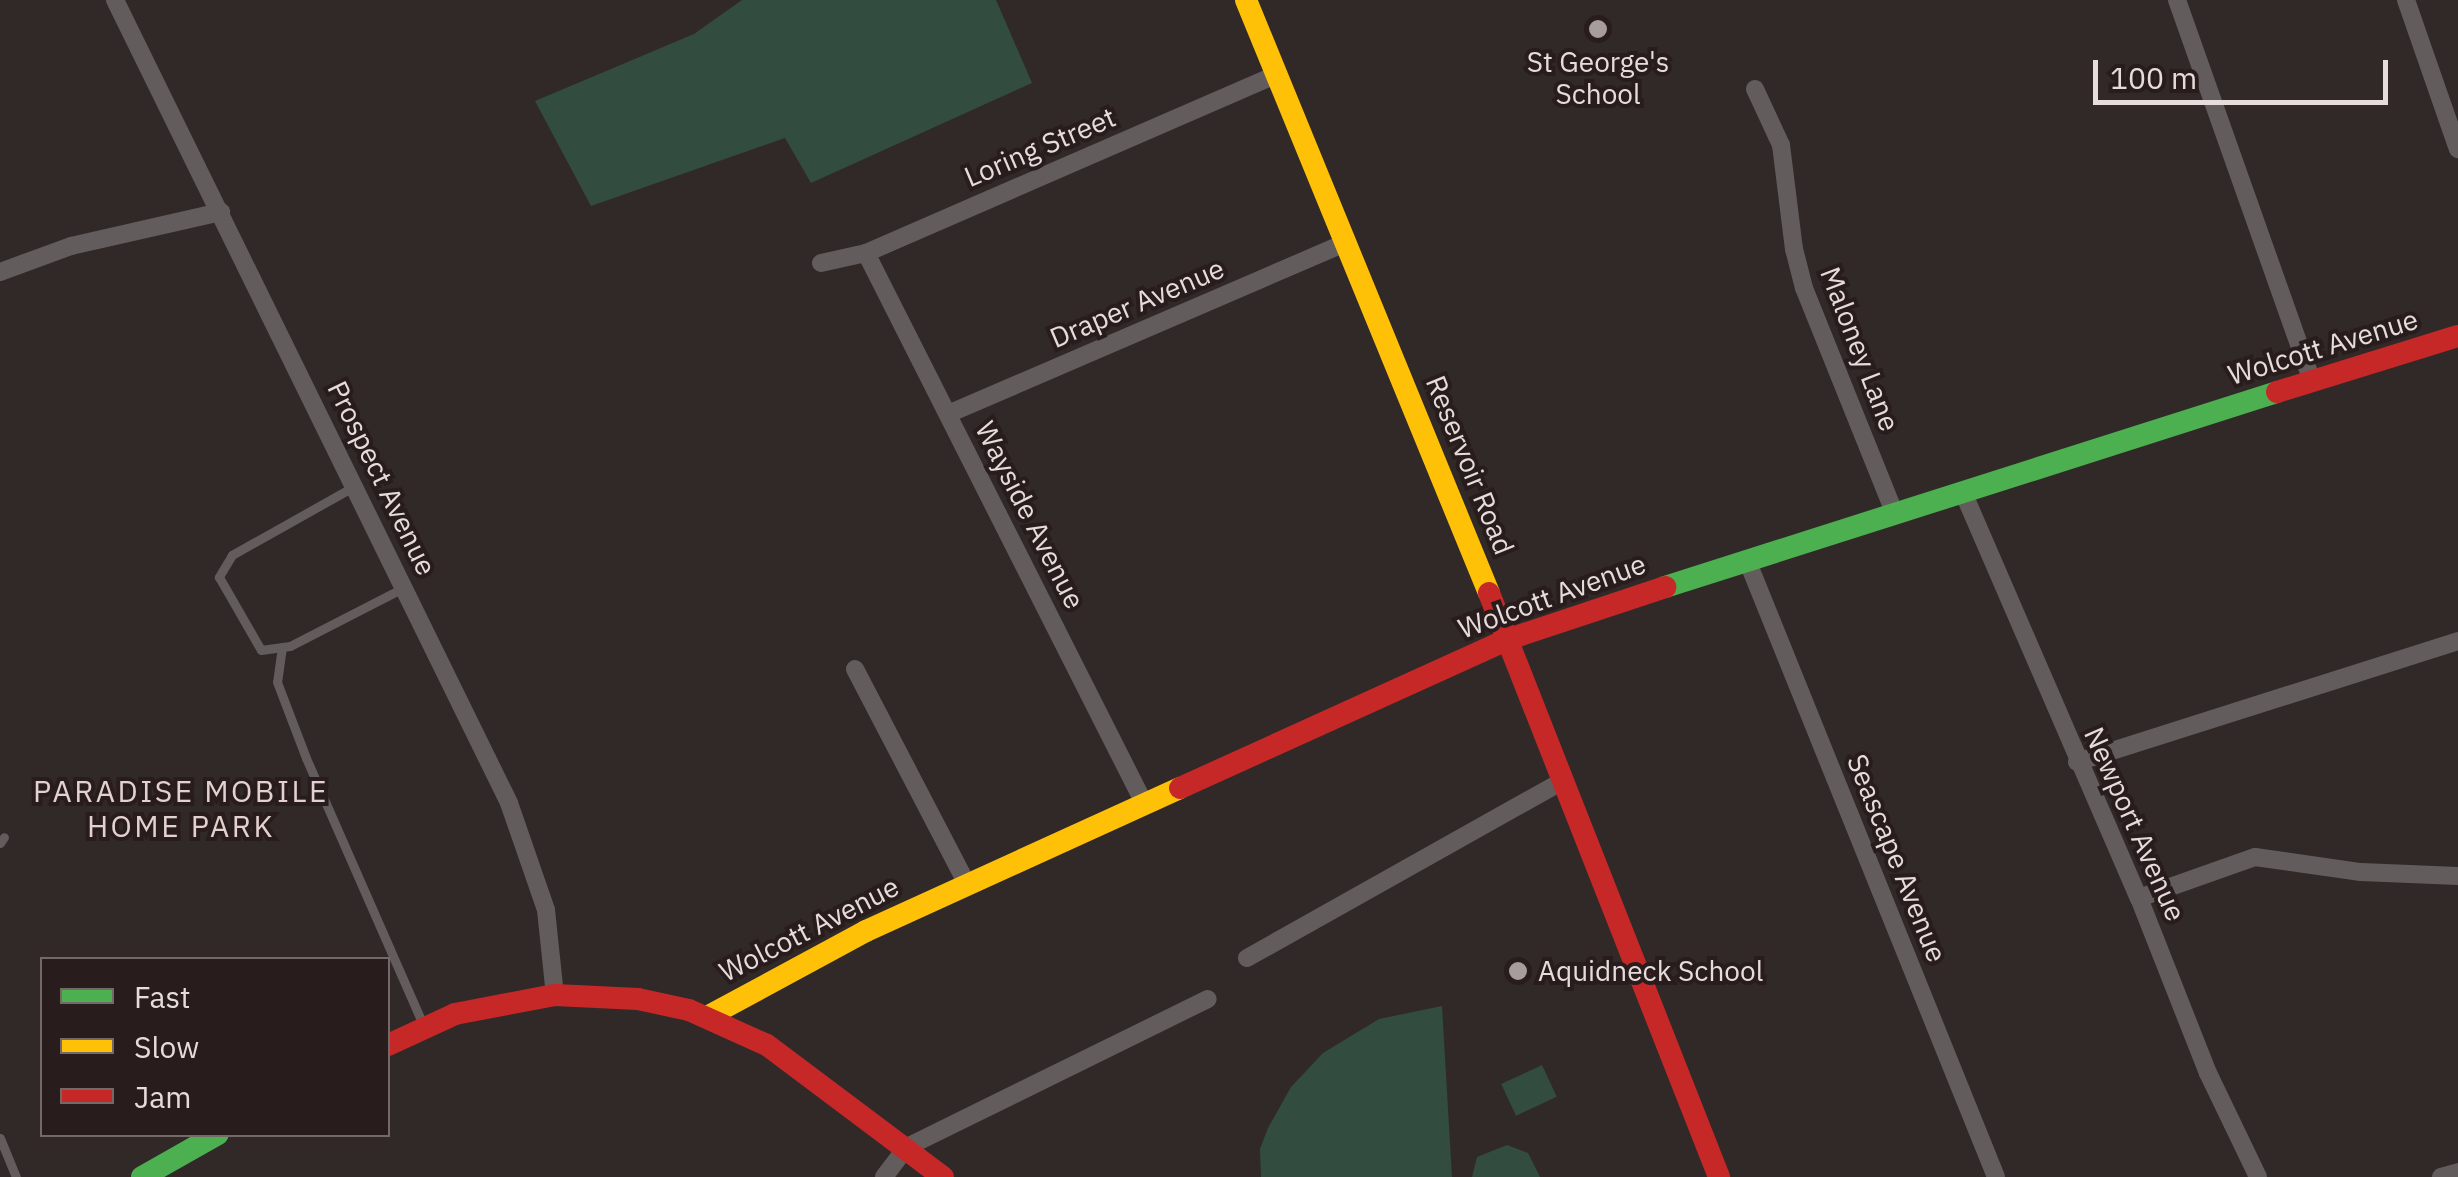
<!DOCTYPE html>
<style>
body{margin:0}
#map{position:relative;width:2458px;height:1177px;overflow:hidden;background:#302928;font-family:"IBM Plex Sans",sans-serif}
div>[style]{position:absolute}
.green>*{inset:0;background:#334c40;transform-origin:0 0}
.lane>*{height:9px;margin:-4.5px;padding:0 4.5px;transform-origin:4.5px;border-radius:4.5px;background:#625c5c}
.street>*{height:18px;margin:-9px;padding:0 9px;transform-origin:9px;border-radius:9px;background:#625c5c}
.fast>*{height:22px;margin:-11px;padding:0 11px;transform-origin:11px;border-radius:11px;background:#4caf50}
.slow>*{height:22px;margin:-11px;padding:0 11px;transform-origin:11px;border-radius:11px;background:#ffc107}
.jam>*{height:22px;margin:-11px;padding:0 11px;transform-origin:11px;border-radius:11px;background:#c62828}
.dots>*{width:28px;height:28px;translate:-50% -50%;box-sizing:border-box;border:5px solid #291c1c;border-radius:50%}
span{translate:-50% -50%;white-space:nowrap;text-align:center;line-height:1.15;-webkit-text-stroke:8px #291c1c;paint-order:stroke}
.poi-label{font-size:28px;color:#e5dcdb}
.left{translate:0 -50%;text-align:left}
.street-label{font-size:28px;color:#e5dcdb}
.neighbourhood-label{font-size:30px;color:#e2d1cf;letter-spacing:2.5px}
.legend{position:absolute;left:40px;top:957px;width:350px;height:180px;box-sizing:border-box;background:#291c1c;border:2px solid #746968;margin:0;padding:12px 18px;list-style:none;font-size:30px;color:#e5dcdb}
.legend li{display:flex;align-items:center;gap:20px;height:50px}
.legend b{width:50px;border:2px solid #746968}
.scale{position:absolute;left:2093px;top:60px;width:295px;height:45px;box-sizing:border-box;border:5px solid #e5dcdb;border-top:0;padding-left:12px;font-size:30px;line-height:35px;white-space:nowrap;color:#e5dcdb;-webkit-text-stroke:8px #291c1c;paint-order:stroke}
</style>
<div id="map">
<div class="green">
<i style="clip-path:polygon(742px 0,996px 0,1032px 83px,811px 183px,785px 138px,591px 206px,535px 101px,694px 34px)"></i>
<i style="clip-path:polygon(1442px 1006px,1452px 1177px,1261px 1177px,1260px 1149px,1268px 1128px,1291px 1087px,1323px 1053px,1379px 1019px)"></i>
<i style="left:1542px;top:1065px;width:35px;height:45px;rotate:65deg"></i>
<i style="clip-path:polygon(1507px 1145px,1528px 1153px,1540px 1177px,1472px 1177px,1477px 1157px)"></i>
</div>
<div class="lane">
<i style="left:353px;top:487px;width:139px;rotate:150.7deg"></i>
<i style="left:232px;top:555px;width:26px;rotate:121deg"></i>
<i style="left:219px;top:577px;width:84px;rotate:60.1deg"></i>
<i style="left:261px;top:650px;width:29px;rotate:-8deg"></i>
<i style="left:290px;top:646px;width:127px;rotate:-27.2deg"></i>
<i style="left:282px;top:647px;width:35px;rotate:98deg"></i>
<i style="left:277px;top:682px;width:81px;rotate:69.1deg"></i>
<i style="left:306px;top:758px;width:291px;rotate:66.3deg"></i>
<i style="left:0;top:843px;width:7px;rotate:-56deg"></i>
<i style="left:0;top:1138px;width:42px;rotate:67.7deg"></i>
</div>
<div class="street">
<i style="left:115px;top:0;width:894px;rotate:63.86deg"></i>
<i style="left:509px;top:803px;width:113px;rotate:70.9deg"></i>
<i style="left:546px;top:910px;width:85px;rotate:84deg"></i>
<i style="left:2177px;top:0;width:405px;rotate:70.5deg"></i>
<i style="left:2406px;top:0;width:158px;rotate:70.8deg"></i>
<i style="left:1755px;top:89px;width:62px;rotate:65.1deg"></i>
<i style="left:1781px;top:145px;width:105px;rotate:82.9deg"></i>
<i style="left:1794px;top:249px;width:40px;rotate:75.6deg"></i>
<i style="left:1804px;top:288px;width:241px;rotate:68.1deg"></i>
<i style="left:866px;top:253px;width:616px;rotate:63.19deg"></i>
<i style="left:821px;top:263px;width:46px;rotate:-12.5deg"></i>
<i style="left:866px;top:253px;width:449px;rotate:-23.5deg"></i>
<i style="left:0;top:272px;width:76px;rotate:-20.1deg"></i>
<i style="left:71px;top:246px;width:154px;rotate:-12.8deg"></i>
<i style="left:948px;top:414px;width:434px;rotate:-23.3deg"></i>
<i style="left:1963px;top:492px;width:443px;rotate:66.6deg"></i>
<i style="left:2139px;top:898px;width:188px;rotate:68.5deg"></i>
<i style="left:2208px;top:1073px;width:115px;rotate:64.3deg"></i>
<i style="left:1747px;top:560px;width:665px;rotate:68.02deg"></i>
<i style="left:855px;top:669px;width:242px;rotate:62.5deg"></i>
<i style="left:2077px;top:762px;width:400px;rotate:-17.6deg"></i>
<i style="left:2139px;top:898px;width:123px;rotate:-19.5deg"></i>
<i style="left:2255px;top:857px;width:107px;rotate:8.1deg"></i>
<i style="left:2361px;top:872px;width:97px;rotate:2.4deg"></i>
<i style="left:1247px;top:958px;width:361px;rotate:-29.3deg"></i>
<i style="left:884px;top:1177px;width:38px;rotate:-53deg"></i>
<i style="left:907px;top:1147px;width:335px;rotate:-26.2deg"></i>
<i style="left:2441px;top:1177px;width:18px;rotate:-16deg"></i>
</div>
<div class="fast">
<i style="left:1665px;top:587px;width:642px;rotate:-17.67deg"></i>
<i style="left:142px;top:1177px;width:87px;rotate:-29.5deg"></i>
</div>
<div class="slow">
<i style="left:1246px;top:0;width:641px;rotate:67.72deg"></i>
<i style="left:707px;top:1017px;width:181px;rotate:-28.4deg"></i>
<i style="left:866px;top:931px;width:345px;rotate:-24.5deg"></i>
</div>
<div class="jam">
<i style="left:2277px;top:392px;width:189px;rotate:-17.2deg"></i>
<i style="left:1489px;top:593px;width:628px;rotate:68.5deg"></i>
<i style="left:1180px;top:788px;width:358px;rotate:-24.4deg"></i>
<i style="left:1506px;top:640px;width:168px;rotate:-18.4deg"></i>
<i style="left:388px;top:1045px;width:74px;rotate:-24.8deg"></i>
<i style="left:455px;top:1014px;width:102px;rotate:-10.8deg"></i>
<i style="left:555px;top:995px;width:83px;rotate:2.8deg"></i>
<i style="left:638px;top:999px;width:52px;rotate:12.2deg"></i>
<i style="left:689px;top:1010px;width:85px;rotate:24.2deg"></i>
<i style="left:767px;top:1045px;width:220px;rotate:36.9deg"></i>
</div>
<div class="dots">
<i style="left:1598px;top:29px;background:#a69d9c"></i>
<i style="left:1518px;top:971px;background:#a69d9c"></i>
</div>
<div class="poi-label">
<span style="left:1598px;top:78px">St George's<br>School</span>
<span class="left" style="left:1538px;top:971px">Aquidneck School</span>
</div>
<div class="street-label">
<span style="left:1040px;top:147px;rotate:-23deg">Loring Street</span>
<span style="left:1137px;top:303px;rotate:-23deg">Draper Avenue</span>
<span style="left:2323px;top:347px;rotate:-17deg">Wolcott Avenue</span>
<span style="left:1860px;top:349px;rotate:69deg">Maloney Lane</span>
<span style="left:1470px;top:465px;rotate:68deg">Reservoir Road</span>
<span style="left:382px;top:478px;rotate:64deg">Prospect Avenue</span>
<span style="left:1030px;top:515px;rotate:63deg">Wayside Avenue</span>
<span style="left:1552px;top:596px;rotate:-20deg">Wolcott Avenue</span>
<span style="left:2135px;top:824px;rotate:66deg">Newport Avenue</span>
<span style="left:1897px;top:858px;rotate:68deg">Seascape Avenue</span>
<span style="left:809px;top:929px;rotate:-27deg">Wolcott Avenue</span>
</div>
<div class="neighbourhood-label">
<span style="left:181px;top:808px">PARADISE MOBILE<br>HOME PARK</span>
</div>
<ul class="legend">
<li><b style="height:12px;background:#4caf50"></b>Fast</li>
<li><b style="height:12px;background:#ffc107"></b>Slow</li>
<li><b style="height:12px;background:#c62828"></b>Jam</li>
</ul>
<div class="scale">100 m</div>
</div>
